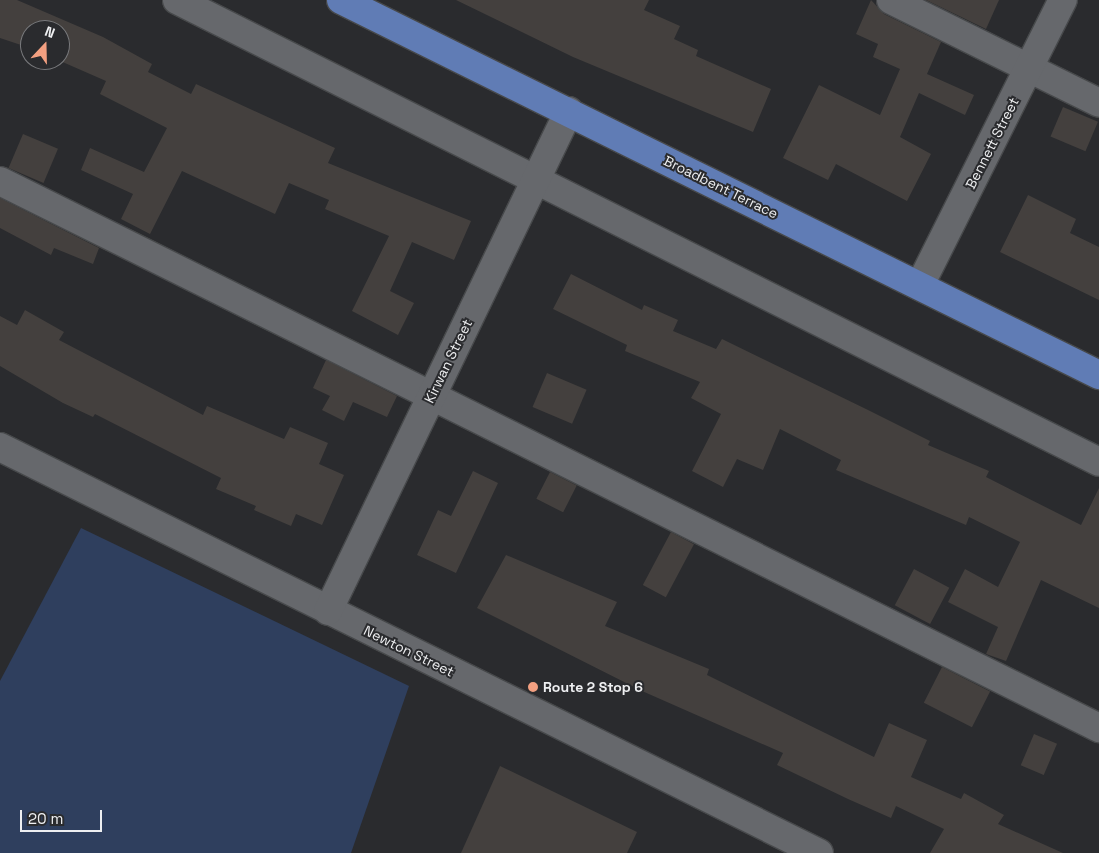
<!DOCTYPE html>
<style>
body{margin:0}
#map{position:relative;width:1099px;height:853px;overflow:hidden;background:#2a2b2e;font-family:"Space Grotesk",sans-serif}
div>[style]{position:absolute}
.green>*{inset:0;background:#2f3f5e}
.building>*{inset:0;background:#44403e;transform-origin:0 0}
.roads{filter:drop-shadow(1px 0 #47494b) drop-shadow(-1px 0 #47494b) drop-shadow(0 1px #47494b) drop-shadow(0 -1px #47494b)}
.minor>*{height:28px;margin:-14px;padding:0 14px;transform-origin:14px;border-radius:14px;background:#66686c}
.major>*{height:28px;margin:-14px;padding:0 14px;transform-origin:14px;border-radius:14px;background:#607cb5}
.dots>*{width:14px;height:14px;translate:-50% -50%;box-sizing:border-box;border:2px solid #2a2b2e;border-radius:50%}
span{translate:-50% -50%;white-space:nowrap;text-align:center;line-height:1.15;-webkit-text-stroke:4px #2a2b2e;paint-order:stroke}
.street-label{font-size:14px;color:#eeeff1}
.poi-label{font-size:14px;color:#eeeff1;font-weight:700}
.left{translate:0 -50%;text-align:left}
.north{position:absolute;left:20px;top:20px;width:50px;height:50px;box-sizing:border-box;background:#2a2b2e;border:1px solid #78797c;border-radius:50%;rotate:21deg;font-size:14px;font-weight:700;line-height:20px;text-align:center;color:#eeeff1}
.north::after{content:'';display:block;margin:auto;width:18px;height:22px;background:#f3a081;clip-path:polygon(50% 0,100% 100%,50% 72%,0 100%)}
.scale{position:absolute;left:20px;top:810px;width:82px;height:22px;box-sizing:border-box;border:2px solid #eeeff1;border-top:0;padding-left:6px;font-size:15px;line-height:18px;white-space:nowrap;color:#eeeff1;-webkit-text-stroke:4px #2a2b2e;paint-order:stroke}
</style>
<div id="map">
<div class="green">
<i style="clip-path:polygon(81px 528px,409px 686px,351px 853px,0 853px,0 681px)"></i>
</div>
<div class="building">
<i style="clip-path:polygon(0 0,17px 0,103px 37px,152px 64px,148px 72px,191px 94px,196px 84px,335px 148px,328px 163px,471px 221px,454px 260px,412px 242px,390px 291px,414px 303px,398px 335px,352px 311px,389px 236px,325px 209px,329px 200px,289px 183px,275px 214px,182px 171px,150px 234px,121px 219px,133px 194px,81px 170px,90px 148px,144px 172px,167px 128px,100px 94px,106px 81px,58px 60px,60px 30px,30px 30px,30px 48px,0 38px)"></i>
<i style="clip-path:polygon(456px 0,649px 0,644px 10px,680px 26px,674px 39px,698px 50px,696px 56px,771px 89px,753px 132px,573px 57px)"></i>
<i style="clip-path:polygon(871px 0,884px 14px,941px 42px,927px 74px,974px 95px,965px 115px,919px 93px,900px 137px,931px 154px,907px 201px,836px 164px,828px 180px,783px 158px,819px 85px,880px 115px,900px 69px,873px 57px,878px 44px,856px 34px)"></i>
<i style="clip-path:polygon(926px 0,999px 0,986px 29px)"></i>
<i style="left:1063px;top:107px;width:38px;height:32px;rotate:23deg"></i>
<i style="left:23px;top:134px;width:38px;height:37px;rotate:23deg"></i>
<i style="clip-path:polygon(1028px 195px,1076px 219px,1070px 233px,1099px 247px,1099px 300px,1000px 252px)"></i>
<i style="clip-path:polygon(0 198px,99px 248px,93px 264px,54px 248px,51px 255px,0 228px)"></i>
<i style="clip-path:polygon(571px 274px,642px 310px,644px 305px,678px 320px,673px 331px,716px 349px,722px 339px,866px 409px,930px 441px,928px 445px,989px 471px,986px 477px,1081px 525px,1099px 488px,1099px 608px,1041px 580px,1006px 661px,986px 654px,998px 627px,948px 602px,965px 569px,998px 587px,1020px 542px,969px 517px,966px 525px,836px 470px,841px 460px,780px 429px,763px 470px,737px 459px,723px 487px,692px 471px,721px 414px,691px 398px,700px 382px,625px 351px,627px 345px,553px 309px)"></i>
<i style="clip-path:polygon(25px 310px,64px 332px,59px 340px,203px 415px,207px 406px,284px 439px,290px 427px,328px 443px,319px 464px,344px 475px,322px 525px,296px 514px,291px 526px,254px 510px,256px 506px,216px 489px,221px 478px,95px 414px,93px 417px,63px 403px,0 366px,0 316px,17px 325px)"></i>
<i style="clip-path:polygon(326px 360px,397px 396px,387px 417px,353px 402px,344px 421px,322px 410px,330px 396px,313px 388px)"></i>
<i style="left:547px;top:373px;width:43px;height:37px;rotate:23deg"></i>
<i style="clip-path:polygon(473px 471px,498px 483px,456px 573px,417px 555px,438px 510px,451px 516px)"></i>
<i style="left:550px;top:472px;width:30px;height:30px;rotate:27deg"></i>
<i style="left:671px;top:532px;width:26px;height:60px;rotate:28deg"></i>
<i style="clip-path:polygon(506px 555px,617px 602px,605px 626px,709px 669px,707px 675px,874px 757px,889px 723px,927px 740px,911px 777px,961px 799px,964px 793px,1004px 815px,998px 824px,1063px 853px,930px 853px,944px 829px,896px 806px,891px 818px,848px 799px,777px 765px,783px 753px,642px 691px,477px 608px)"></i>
<i style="left:914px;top:569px;width:40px;height:41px;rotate:28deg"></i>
<i style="left:942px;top:667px;width:54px;height:40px;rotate:27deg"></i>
<i style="left:1034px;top:734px;width:25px;height:34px;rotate:23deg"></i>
<i style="clip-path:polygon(500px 766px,637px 832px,627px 853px,461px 853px)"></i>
</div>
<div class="roads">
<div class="minor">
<i style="left:177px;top:0;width:1031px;rotate:26.61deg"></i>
<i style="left:891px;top:0;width:232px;rotate:26.3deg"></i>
<i style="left:0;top:181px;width:1228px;rotate:26.46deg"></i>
<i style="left:920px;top:285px;width:319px;rotate:-63.4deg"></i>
<i style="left:0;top:447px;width:914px;rotate:26.37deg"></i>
<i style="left:328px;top:611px;width:555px;rotate:-64.27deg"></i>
</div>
<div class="major">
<i style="left:341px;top:0;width:846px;rotate:26.32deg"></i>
</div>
</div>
<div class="dots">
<i style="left:533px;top:687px;background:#f3a081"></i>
</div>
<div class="street-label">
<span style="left:992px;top:143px;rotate:-63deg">Bennett Street</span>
<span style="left:721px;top:187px;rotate:26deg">Broadbent Terrace</span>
<span style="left:448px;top:361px;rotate:-64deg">Kirwan Street</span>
<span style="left:409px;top:651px;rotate:26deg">Newton Street</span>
</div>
<div class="poi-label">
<span class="left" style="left:543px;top:687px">Route 2 Stop 6</span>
</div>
<div class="north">N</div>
<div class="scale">20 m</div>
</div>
